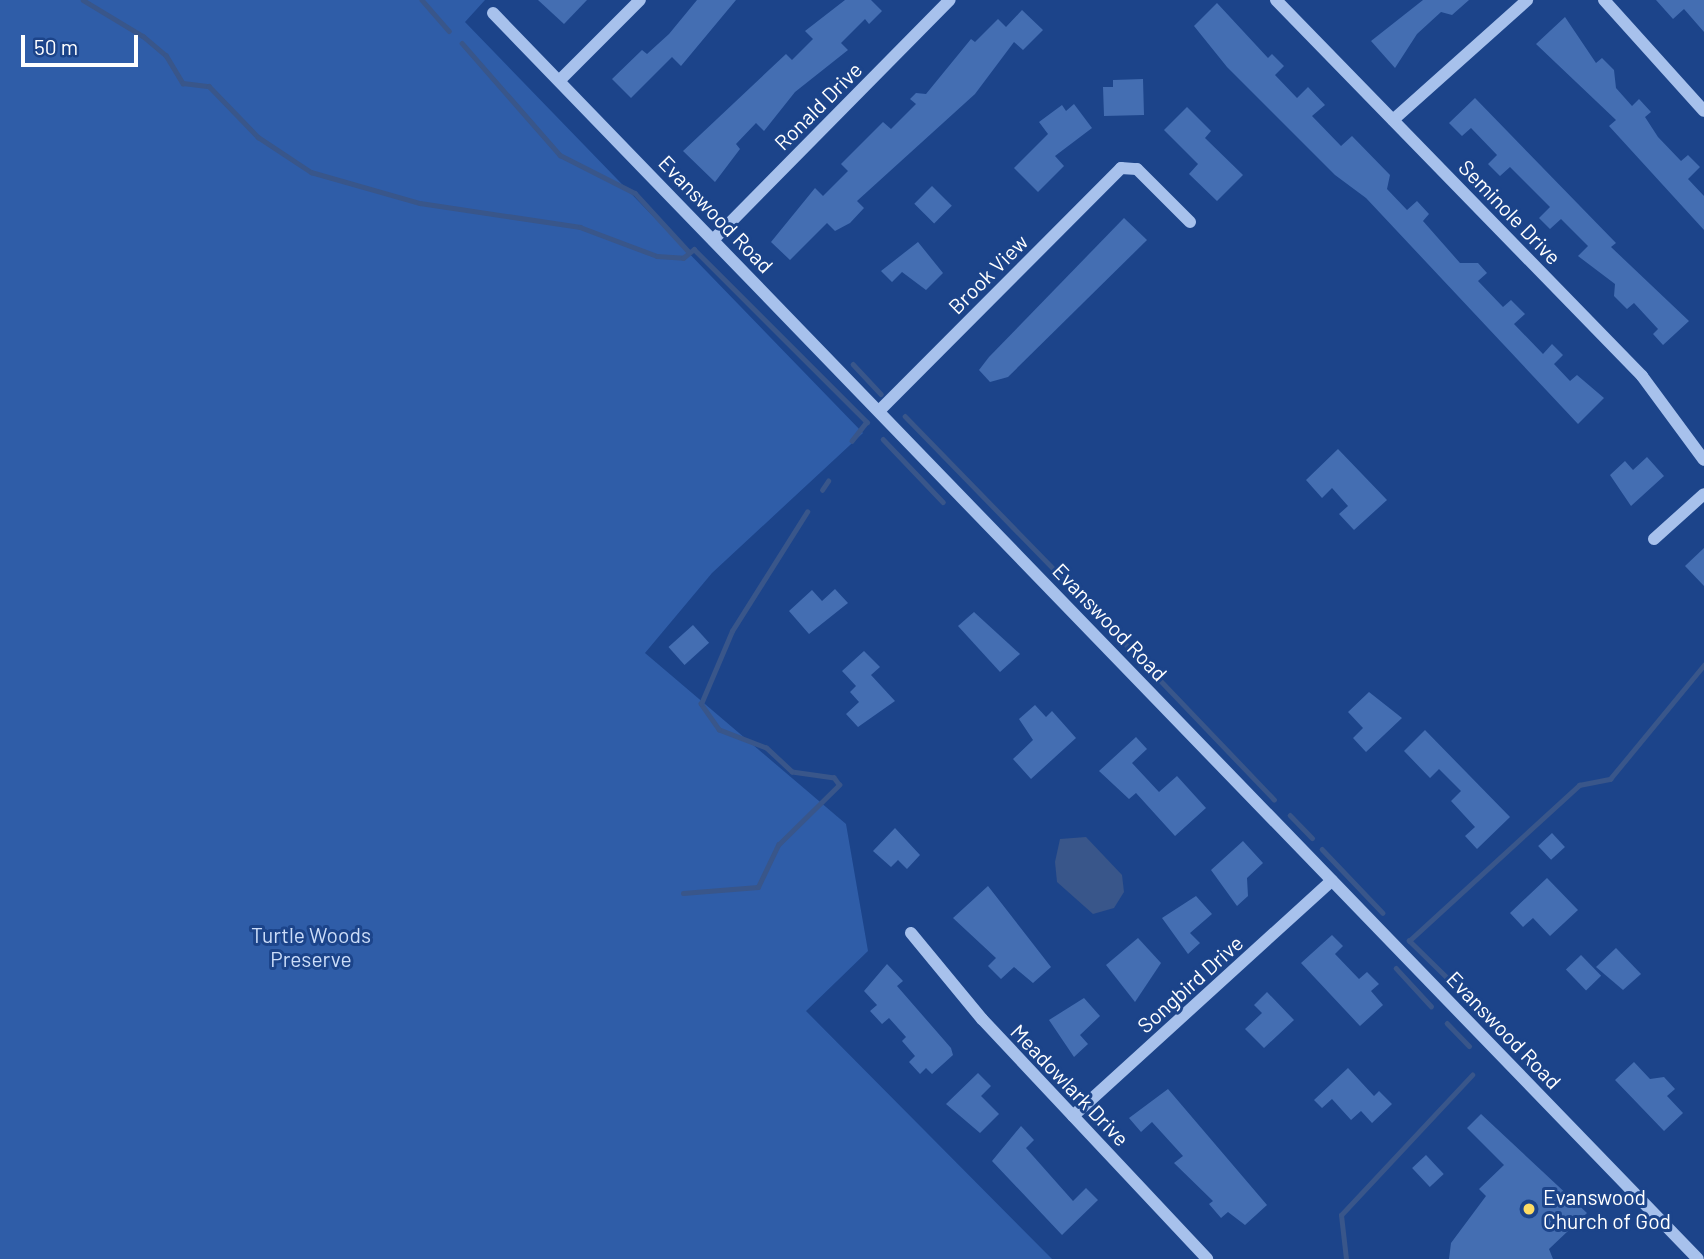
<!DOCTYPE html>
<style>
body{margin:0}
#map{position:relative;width:1704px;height:1259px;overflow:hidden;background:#1c448a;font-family:Barlow,sans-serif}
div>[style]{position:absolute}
.green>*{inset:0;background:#2f5da8}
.water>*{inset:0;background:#39568a}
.stream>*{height:4.5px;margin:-2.25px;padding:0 2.25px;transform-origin:2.25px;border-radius:2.25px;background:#39568a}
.building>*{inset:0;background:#446eb2;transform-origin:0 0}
.minor>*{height:12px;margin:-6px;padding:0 6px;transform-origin:6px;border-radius:6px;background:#a7c1ec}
.dots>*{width:19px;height:19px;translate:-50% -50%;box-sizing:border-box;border:4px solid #1c448a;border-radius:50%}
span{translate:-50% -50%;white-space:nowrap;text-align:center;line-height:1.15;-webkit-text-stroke:6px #1c448a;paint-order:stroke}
.street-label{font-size:21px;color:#fff}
.park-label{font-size:21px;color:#ccddf9}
.poi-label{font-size:21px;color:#fff}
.left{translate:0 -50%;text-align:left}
.scale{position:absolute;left:21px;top:35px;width:117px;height:32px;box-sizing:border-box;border:4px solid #fff;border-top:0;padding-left:9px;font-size:21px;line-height:24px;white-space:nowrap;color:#fff;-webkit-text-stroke:5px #1c448a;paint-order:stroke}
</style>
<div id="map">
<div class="green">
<i style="clip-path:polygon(0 0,485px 0,465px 22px,863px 433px,712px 573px,645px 653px,846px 824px,868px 951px,806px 1011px,1052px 1259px,0 1259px)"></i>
</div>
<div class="water">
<i style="clip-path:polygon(1086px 837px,1122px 875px,1124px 892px,1114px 908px,1093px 914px,1057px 882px,1055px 862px,1060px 839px)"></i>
</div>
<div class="stream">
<i style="left:83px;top:0;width:70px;rotate:31deg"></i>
<i style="left:143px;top:36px;width:30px;rotate:40deg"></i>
<i style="left:166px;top:55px;width:33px;rotate:59deg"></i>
<i style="left:183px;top:83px;width:26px;rotate:7deg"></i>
<i style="left:209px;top:86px;width:71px;rotate:46.1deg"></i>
<i style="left:258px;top:137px;width:64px;rotate:33.4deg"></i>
<i style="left:311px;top:172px;width:113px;rotate:15.9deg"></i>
<i style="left:420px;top:203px;width:162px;rotate:8.5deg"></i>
<i style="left:580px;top:227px;width:82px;rotate:20.6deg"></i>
<i style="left:657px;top:256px;width:26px;rotate:4deg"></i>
<i style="left:683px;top:258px;width:14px;rotate:-39deg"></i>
<i style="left:694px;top:249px;width:245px;rotate:45deg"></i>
<i style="left:867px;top:422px;width:24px;rotate:128deg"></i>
<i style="left:422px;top:0;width:41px;rotate:48.9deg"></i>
<i style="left:462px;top:43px;width:149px;rotate:48.8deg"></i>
<i style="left:560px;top:155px;width:84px;rotate:26.9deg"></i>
<i style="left:635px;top:193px;width:80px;rotate:47.5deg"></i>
<i style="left:853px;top:364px;width:41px;rotate:47deg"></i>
<i style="left:905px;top:416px;width:287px;rotate:45.8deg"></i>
<i style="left:883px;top:439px;width:87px;rotate:46.4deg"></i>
<i style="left:822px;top:490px;width:11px;rotate:-56deg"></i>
<i style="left:1118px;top:636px;width:226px;rotate:46.3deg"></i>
<i style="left:1290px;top:815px;width:32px;rotate:46deg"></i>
<i style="left:1322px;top:849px;width:88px;rotate:46.4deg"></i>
<i style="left:683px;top:893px;width:75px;rotate:-4.6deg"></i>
<i style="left:758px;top:887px;width:47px;rotate:-64.5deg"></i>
<i style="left:778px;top:845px;width:86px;rotate:-44.5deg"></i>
<i style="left:839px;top:785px;width:9px;rotate:-126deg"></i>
<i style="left:834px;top:778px;width:42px;rotate:-171.9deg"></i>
<i style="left:792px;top:772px;width:35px;rotate:-137deg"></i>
<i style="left:766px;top:748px;width:50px;rotate:-159deg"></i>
<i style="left:719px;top:730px;width:32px;rotate:-125deg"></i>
<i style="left:701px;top:704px;width:79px;rotate:-67deg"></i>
<i style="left:732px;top:631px;width:141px;rotate:-57.8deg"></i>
<i style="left:1396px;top:968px;width:52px;rotate:47.4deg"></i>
<i style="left:1456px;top:987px;width:66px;rotate:-135.6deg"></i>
<i style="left:1409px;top:941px;width:231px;rotate:-42.5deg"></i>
<i style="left:1579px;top:785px;width:32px;rotate:-11deg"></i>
<i style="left:1610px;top:779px;width:148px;rotate:-50.5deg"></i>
<i style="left:1447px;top:1023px;width:32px;rotate:46deg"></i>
<i style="left:1346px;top:1259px;width:44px;rotate:-96.5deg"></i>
<i style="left:1341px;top:1215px;width:192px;rotate:-46.9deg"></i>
</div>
<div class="building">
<i style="clip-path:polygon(538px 0,587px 0,564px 24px)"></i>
<i style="clip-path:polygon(697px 0,736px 0,681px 66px,672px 57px,631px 98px,612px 79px,642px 50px,647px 54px,669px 34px)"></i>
<i style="clip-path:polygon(845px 0,871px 0,882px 11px,869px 24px,865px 19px,841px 43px,848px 50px,795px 92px,764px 131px,756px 123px,736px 144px,740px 149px,715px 182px,683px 151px,786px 54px,792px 60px,813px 39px,805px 31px)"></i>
<i style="clip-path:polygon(1423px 0,1469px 0,1452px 15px,1441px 12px,1417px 34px,1395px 68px,1371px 41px)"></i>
<i style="clip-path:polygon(1656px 0,1704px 0,1704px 32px,1684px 9px,1673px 19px)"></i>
<i style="clip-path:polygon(1217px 3px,1268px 58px,1272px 54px,1284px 66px,1275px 75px,1297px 98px,1308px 87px,1325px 105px,1312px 116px,1341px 146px,1352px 136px,1390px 175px,1387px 189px,1407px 210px,1417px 201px,1429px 214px,1423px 221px,1460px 263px,1478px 263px,1487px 273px,1478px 281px,1503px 307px,1511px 300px,1525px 314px,1514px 324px,1543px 354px,1552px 344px,1563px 355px,1554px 364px,1570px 381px,1577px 375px,1604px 398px,1578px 424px,1366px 198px,1335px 175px,1227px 67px,1194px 26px)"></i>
<i style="clip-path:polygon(1022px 10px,1043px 30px,1023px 50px,1014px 42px,975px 94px,857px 201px,864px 208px,850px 223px,835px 231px,827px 223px,790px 260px,771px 242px,815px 188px,823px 196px,848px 171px,841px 164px,883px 122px,891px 129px,916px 104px,910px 99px,916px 93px,926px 94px,971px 39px,975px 42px,998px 19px,1006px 27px)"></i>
<i style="clip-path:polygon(1565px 17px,1596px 63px,1602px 58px,1614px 70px,1616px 88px,1632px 106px,1639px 99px,1651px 112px,1645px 117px,1658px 137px,1681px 161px,1688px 155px,1700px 167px,1688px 179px,1704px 196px,1704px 230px,1609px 126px,1616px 120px,1536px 44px)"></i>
<i style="clip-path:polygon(1143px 79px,1144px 115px,1104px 116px,1103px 87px,1113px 87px,1113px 80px)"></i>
<i style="clip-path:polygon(1475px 98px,1616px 243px,1611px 247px,1689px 321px,1663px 345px,1653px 334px,1658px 329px,1634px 303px,1627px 309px,1614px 296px,1615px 284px,1578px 256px,1588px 246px,1561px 219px,1550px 229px,1539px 218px,1550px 207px,1510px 167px,1500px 176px,1488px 164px,1497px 155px,1471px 128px,1462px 136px,1449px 123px)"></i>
<i style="clip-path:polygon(1074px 104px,1092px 128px,1055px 156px,1064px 166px,1038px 192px,1014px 168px,1048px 134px,1039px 122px,1062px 105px,1066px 111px)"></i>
<i style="clip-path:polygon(1187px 107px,1211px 131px,1205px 138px,1243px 175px,1217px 201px,1189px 174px,1198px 164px,1164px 130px)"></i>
<i style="left:932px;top:186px;width:28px;height:25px;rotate:45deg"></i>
<i style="clip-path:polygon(1124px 218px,1147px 240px,1008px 377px,990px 382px,979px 370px,989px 357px)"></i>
<i style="clip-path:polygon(918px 242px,943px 273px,926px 290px,902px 272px,892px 282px,881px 271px)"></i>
<i style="clip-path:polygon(1338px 449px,1387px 500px,1354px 530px,1339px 514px,1348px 506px,1332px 488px,1322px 498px,1306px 480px)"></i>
<i style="clip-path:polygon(1647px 457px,1664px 476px,1631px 506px,1610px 475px,1625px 461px,1633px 470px)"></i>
<i style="clip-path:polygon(1704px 548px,1704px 586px,1685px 566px)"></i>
<i style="clip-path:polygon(835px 589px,848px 603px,809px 634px,789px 611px,812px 590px,822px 601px)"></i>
<i style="clip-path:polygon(974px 612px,1020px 654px,1000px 672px,958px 626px)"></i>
<i style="left:693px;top:625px;width:24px;height:33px;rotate:48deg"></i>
<i style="clip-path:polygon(864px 651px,880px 667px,871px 675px,895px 701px,858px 727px,846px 714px,859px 702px,850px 692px,856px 686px,842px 671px)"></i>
<i style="clip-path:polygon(1369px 692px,1402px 718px,1366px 752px,1353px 738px,1363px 728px,1348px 712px)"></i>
<i style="clip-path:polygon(1035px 705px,1046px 717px,1052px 711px,1076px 738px,1031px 779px,1013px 759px,1033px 740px,1019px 719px)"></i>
<i style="clip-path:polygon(1425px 730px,1510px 817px,1477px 849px,1465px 836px,1475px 827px,1451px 801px,1461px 791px,1439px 769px,1430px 778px,1404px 751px)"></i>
<i style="clip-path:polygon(1136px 737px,1147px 749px,1132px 763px,1159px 792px,1177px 776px,1206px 808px,1175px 836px,1136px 793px,1129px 799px,1099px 771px)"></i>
<i style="clip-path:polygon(895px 828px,920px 855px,907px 869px,898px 860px,891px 867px,873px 851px)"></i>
<i style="left:1552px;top:833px;width:19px;height:19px;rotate:47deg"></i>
<i style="clip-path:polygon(1243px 841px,1263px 863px,1247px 878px,1248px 896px,1237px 906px,1211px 870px)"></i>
<i style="clip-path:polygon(1547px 878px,1578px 910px,1550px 936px,1533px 918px,1523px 927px,1510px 913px)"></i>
<i style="clip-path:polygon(988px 886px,1051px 967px,1033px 983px,1014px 967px,1001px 979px,988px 966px,996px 958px,953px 918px)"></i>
<i style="clip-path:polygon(1196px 896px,1212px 914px,1190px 933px,1200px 943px,1188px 954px,1162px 918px)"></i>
<i style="clip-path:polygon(1332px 935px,1343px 946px,1335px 954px,1359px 979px,1367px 972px,1379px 984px,1371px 991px,1383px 1005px,1360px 1026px,1301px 963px)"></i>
<i style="clip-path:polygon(1138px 938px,1161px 963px,1135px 1002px,1106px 965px)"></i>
<i style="clip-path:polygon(1616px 948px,1641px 974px,1623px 990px,1596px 967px)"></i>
<i style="left:1581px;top:955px;width:29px;height:21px;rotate:46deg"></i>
<i style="clip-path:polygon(887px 964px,903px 981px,897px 986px,951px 1048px,953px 1055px,932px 1074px,926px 1068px,920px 1074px,909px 1062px,915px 1056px,902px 1041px,906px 1037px,889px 1018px,882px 1024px,870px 1011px,877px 1005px,864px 991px)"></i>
<i style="clip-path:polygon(1267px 992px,1294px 1020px,1264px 1048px,1245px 1029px,1262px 1013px,1254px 1005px)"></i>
<i style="clip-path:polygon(1084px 998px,1100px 1016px,1080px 1035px,1088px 1044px,1074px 1057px,1049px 1020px)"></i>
<i style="clip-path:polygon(1634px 1062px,1650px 1079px,1664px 1077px,1675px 1089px,1667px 1096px,1683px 1113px,1664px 1131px,1615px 1080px)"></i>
<i style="clip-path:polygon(1348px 1068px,1374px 1096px,1379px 1091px,1392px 1104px,1372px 1123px,1361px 1111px,1351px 1120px,1332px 1099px,1322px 1108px,1314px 1100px)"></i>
<i style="clip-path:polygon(978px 1073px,991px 1086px,981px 1096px,999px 1114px,980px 1133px,946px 1104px)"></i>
<i style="clip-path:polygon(1168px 1089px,1267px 1205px,1245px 1225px,1228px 1212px,1221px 1218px,1209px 1204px,1213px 1201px,1174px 1163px,1183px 1156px,1152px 1122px,1141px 1132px,1129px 1118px)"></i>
<i style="clip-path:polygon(1481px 1114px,1587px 1213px,1549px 1249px,1553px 1259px,1449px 1259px,1451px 1243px,1486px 1196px,1479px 1189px,1504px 1165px,1467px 1128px)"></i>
<i style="clip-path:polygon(1021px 1126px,1034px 1140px,1026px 1148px,1073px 1201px,1086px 1188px,1098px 1200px,1062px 1235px,992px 1161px)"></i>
<i style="left:1426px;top:1155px;width:26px;height:19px;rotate:47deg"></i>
</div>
<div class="minor">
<i style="left:1276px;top:0;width:525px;rotate:45.77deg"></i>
<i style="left:1642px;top:376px;width:104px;rotate:53.6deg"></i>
<i style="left:1604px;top:0;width:149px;rotate:48deg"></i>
<i style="left:493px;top:13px;width:1733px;rotate:45.96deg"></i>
<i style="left:560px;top:80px;width:113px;rotate:-45deg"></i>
<i style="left:1393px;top:120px;width:180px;rotate:-41.8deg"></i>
<i style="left:713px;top:240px;width:337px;rotate:-45.4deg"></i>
<i style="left:879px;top:411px;width:343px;rotate:-45.1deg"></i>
<i style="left:1121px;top:168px;width:16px;rotate:4deg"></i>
<i style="left:1137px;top:169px;width:75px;rotate:45deg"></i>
<i style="left:1654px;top:539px;width:67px;rotate:-42deg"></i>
<i style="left:911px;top:933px;width:112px;rotate:50.5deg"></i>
<i style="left:982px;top:1019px;width:329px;rotate:46.8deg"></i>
<i style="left:1073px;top:1116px;width:350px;rotate:-42.3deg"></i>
</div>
<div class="dots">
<i style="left:1529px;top:1209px;background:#fddc65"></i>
</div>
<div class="street-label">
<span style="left:818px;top:106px;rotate:-45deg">Ronald Drive</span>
<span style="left:1510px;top:212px;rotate:46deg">Seminole Drive</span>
<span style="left:716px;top:214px;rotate:46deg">Evanswood Road</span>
<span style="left:988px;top:274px;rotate:-45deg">Brook View</span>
<span style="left:1110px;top:622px;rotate:46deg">Evanswood Road</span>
<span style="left:1190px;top:984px;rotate:-42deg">Songbird Drive</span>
<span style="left:1504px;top:1030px;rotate:46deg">Evanswood Road</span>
<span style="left:1070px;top:1085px;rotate:46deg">Meadowlark Drive</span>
</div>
<div class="park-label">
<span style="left:311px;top:947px">Turtle Woods<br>Preserve</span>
</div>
<div class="poi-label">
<span class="left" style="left:1543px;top:1209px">Evanswood<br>Church of God</span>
</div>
<div class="scale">50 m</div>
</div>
